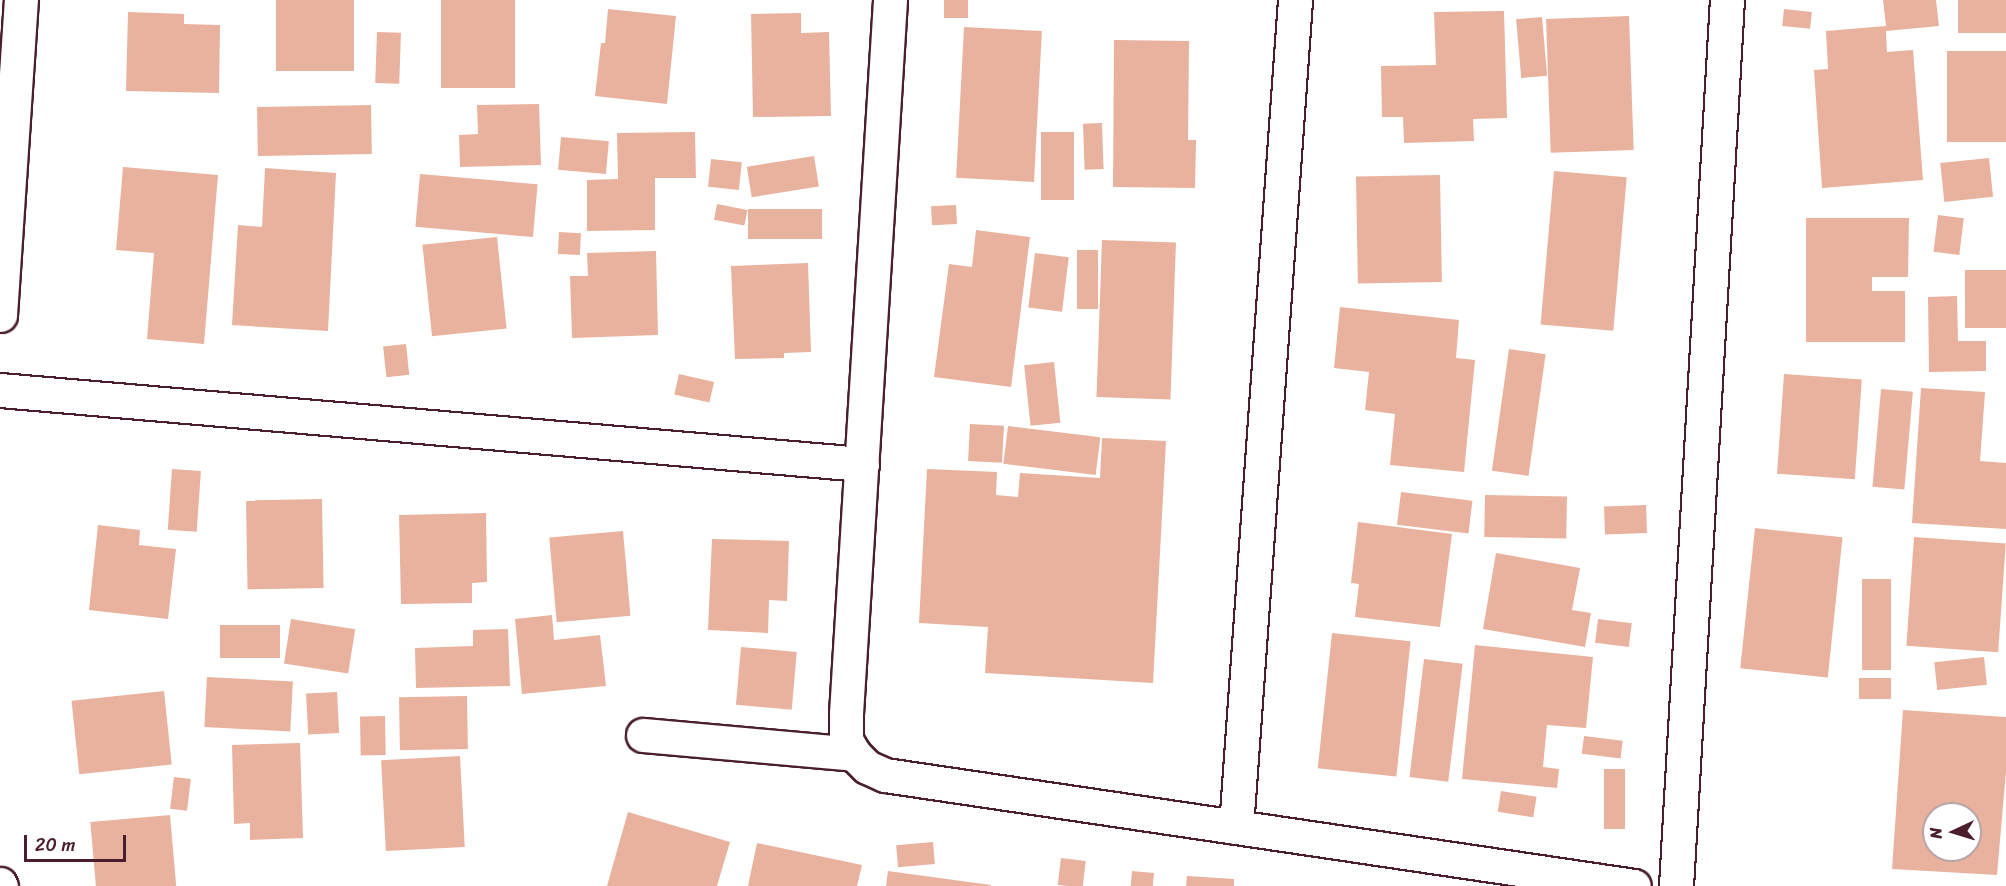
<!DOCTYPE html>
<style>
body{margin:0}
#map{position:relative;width:2006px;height:886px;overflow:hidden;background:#fff;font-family:Sriracha,sans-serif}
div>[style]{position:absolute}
.building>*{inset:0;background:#e9b29e;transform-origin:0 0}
.roads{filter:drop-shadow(2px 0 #4a1f2b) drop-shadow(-2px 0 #4a1f2b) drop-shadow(0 2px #4a1f2b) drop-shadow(0 -2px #4a1f2b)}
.minor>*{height:33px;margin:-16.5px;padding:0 16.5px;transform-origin:16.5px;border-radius:16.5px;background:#fff}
.tertiary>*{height:33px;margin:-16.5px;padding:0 16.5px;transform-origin:16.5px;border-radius:16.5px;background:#fff}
span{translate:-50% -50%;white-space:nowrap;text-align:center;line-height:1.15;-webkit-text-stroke:5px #fff;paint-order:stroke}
.north{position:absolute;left:1922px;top:802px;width:60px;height:60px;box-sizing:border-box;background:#fff;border:2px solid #b7a5aa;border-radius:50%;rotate:266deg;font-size:16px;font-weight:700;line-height:24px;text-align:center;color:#4a1f2b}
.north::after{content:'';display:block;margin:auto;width:21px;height:27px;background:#4a1f2b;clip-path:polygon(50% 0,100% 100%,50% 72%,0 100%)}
.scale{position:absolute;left:24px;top:835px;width:102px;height:27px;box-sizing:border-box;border:3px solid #4a1f2b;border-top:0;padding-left:8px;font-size:18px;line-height:21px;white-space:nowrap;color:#4a1f2b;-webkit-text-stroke:4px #fff;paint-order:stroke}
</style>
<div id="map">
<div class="building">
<i style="left:276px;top:0;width:78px;height:71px"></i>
<i style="left:441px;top:0;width:74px;height:88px"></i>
<i style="left:944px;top:0;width:24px;height:18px"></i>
<i style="clip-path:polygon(1883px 0,1936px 0,1939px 26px,1886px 31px,1887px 52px,1913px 50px,1923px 180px,1822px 188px,1814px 70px,1828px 69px,1826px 31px,1886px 26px)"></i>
<i style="left:1958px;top:0;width:48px;height:33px"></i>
<i style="clip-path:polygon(608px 9px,676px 16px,667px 104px,595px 96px,601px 43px,605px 43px)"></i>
<i style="left:1784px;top:9px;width:28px;height:17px;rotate:6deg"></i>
<i style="clip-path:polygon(1504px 11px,1507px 118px,1473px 119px,1474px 141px,1404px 143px,1403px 117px,1382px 117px,1381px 66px,1436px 65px,1434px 12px)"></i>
<i style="clip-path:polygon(128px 12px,184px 14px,184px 24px,220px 25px,219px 93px,126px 91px)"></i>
<i style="clip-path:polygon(801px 13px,801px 33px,829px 32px,831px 116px,753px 117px,751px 14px)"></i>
<i style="left:1629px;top:16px;width:134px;height:83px;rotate:88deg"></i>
<i style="left:1542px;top:17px;width:59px;height:26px;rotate:85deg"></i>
<i style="left:964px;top:27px;width:78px;height:151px;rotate:3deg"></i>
<i style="left:377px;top:32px;width:24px;height:51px;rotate:2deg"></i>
<i style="clip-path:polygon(1114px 40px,1189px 41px,1188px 140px,1196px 140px,1195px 188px,1113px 187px)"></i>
<i style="left:2006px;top:51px;width:91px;height:59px;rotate:90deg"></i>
<i style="clip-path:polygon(539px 104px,541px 165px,460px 167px,459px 135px,478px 134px,477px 105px)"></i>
<i style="left:371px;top:105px;width:49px;height:114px;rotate:89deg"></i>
<i style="left:1102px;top:123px;width:46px;height:19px;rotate:88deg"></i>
<i style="clip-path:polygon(695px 132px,696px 178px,655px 178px,655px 230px,587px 231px,587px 180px,618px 179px,617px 133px)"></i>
<i style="left:1041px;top:132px;width:33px;height:68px"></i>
<i style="left:561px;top:137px;width:48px;height:33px;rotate:5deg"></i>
<i style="left:814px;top:156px;width:31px;height:68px;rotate:81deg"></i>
<i style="left:1989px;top:158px;width:39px;height:49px;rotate:84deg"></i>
<i style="left:711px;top:159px;width:31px;height:28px;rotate:6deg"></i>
<i style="clip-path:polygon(123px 167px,218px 175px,204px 344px,147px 339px,154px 253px,116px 250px)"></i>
<i style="clip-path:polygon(265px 168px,336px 173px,328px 331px,232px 325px,238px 225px,262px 227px)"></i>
<i style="left:1554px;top:171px;width:73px;height:154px;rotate:5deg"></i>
<i style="left:420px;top:174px;width:118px;height:53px;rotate:5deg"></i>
<i style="left:1440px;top:175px;width:107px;height:84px;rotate:89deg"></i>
<i style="left:717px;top:204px;width:31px;height:16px;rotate:11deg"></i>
<i style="left:956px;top:205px;width:19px;height:25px;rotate:87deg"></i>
<i style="left:822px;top:209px;width:30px;height:74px;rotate:90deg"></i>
<i style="left:1938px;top:215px;width:26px;height:37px;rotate:7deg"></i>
<i style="clip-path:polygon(1806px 218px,1909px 218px,1908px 277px,1872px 277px,1872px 291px,1905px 291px,1905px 342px,1806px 342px)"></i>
<i style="clip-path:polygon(976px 230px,1030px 237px,1011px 387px,934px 377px,949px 264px,972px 267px)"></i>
<i style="left:559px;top:232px;width:22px;height:22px;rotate:3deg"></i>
<i style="left:497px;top:237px;width:92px;height:75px;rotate:84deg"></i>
<i style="left:1102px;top:240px;width:74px;height:157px;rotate:2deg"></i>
<i style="left:1077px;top:250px;width:21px;height:59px"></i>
<i style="clip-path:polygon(656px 251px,658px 335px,572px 338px,570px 276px,588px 276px,587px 253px)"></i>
<i style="left:1035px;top:253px;width:34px;height:55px;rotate:7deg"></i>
<i style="clip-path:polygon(808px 263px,811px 352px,784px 353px,784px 358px,735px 359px,731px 266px)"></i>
<i style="left:1965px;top:270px;width:41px;height:58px"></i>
<i style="clip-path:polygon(1957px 296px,1958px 341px,1986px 341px,1986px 371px,1929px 372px,1928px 297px)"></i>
<i style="clip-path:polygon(1340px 307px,1459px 320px,1456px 358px,1475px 360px,1464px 472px,1390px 465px,1395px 414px,1365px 410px,1369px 372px,1334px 368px)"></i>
<i style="left:406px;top:344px;width:31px;height:23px;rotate:84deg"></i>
<i style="left:1509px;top:349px;width:37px;height:123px;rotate:8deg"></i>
<i style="left:1054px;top:362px;width:61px;height:30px;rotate:84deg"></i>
<i style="left:679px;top:374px;width:36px;height:21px;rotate:13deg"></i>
<i style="left:1784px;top:374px;width:78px;height:100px;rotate:4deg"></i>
<i style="clip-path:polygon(1921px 388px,1985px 392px,1980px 461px,2006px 463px,2006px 529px,1912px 523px)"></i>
<i style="left:1881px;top:389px;width:32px;height:98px;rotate:5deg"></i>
<i style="left:970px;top:424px;width:34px;height:37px;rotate:3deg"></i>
<i style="left:1008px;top:426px;width:93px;height:38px;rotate:7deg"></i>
<i style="clip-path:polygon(1102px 438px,1166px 441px,1153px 683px,985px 673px,988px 627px,919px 623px,927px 469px,997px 472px,996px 495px,1018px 497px,1020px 473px,1100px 478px)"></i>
<i style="left:172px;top:469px;width:29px;height:61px;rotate:4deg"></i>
<i style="left:1401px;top:492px;width:72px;height:33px;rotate:7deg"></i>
<i style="left:1485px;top:495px;width:82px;height:42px;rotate:1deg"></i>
<i style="left:322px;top:499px;width:89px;height:76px;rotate:89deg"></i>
<i style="left:1646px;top:505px;width:28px;height:42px;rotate:88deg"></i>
<i style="clip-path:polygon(486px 513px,487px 582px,472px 583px,472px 603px,401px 604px,399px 515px)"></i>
<i style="clip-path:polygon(1358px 522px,1452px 534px,1440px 627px,1355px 617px,1359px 584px,1351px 583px)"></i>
<i style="clip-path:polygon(98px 525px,140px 530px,139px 545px,176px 549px,168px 619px,89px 610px)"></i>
<i style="left:1755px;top:528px;width:88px;height:141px;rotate:6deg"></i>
<i style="left:623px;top:531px;width:85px;height:74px;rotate:85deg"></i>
<i style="left:1914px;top:537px;width:92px;height:109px;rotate:4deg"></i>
<i style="clip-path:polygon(712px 539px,789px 541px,787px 601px,769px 600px,768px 633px,708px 630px)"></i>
<i style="clip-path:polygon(1496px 553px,1580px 568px,1572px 610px,1591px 613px,1585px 647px,1483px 629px)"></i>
<i style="left:1862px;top:579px;width:29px;height:91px"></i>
<i style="clip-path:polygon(552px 615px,554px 640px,600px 635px,606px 686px,522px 694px,515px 619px)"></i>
<i style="left:291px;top:619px;width:65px;height:45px;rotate:9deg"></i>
<i style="left:1598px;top:619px;width:34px;height:24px;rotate:7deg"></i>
<i style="left:220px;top:625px;width:60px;height:33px"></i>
<i style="clip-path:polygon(508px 629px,510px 686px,416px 688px,415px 648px,473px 646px,473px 630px)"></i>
<i style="left:1332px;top:633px;width:79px;height:136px;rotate:6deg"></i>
<i style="clip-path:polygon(1475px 645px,1593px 657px,1586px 728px,1547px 725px,1543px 767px,1559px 769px,1557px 788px,1462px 779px)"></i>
<i style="left:741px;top:647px;width:56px;height:58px;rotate:5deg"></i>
<i style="left:1984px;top:657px;width:28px;height:50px;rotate:84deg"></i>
<i style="left:1424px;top:659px;width:39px;height:119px;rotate:7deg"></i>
<i style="left:207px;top:677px;width:86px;height:50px;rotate:3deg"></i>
<i style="left:1859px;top:678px;width:32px;height:21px"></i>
<i style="left:164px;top:691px;width:74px;height:93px;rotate:84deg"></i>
<i style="left:337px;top:692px;width:41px;height:31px;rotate:87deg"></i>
<i style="left:467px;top:696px;width:53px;height:68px;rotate:89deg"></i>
<i style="clip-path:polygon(evenodd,1903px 710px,2006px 717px,2006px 771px,1997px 875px,1892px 869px,1903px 710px,1934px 814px,1970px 814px,1970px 850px,1934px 850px,1934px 814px)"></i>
<i style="left:385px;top:716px;width:39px;height:25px;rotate:89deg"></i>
<i style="left:1584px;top:736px;width:39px;height:18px;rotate:7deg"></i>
<i style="clip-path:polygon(300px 743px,303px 838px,250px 840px,250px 823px,234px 824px,232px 745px)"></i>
<i style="left:460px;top:756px;width:91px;height:79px;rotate:87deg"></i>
<i style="left:1604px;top:769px;width:21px;height:60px"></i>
<i style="left:174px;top:777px;width:17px;height:32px;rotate:7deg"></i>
<i style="left:1501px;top:791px;width:36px;height:21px;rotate:9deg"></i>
<i style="clip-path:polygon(628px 812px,730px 842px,717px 886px,607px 886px)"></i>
<i style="left:170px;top:815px;width:71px;height:80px;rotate:85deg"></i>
<i style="left:933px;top:842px;width:22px;height:37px;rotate:85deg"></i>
<i style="clip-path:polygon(757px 843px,862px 865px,857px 886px,748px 886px)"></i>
<i style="left:1061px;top:858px;width:25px;height:27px;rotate:7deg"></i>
<i style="clip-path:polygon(888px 871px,991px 885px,991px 886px,886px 886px)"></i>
<i style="left:1132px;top:871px;width:22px;height:15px;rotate:5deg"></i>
<i style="clip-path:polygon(1187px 876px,1234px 879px,1234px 886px,1186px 886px)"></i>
</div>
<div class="roads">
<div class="minor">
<i style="left:890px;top:0;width:715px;rotate:93.53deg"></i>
<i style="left:846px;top:714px;width:26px;rotate:90deg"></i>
<i style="left:846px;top:740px;width:16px;rotate:60deg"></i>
<i style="left:854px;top:754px;width:18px;rotate:45deg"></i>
<i style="left:867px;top:767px;width:20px;rotate:24deg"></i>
<i style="left:885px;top:775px;width:757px;rotate:8.43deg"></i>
<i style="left:0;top:390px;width:865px;rotate:4.91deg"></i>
<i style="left:643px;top:735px;width:212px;rotate:5.1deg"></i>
<i style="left:1236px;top:827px;width:829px;rotate:-85.92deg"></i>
<i style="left:1676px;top:886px;width:887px;rotate:-86.71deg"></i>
</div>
<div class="tertiary">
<i style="left:0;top:315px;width:316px;rotate:-86.2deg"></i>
<i style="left:0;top:884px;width:2px;rotate:63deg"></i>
</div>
</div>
<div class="north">N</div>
<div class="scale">20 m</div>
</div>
